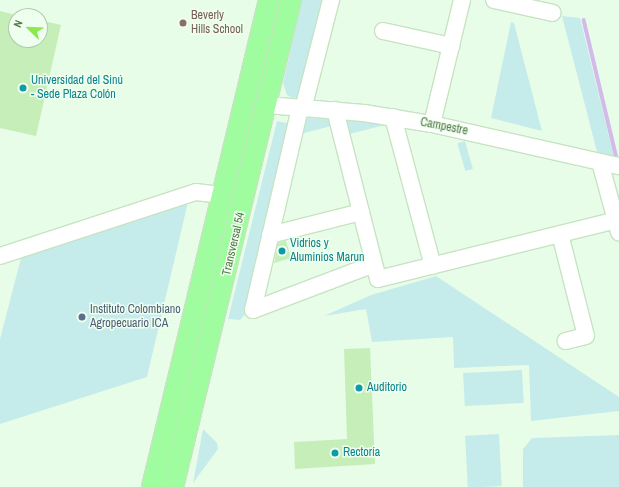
<!DOCTYPE html>
<meta charset="utf-8">
<style>
body{margin:0}
#map{position:relative;width:619px;height:487px;overflow:hidden;background:#e8fde8;font-family:"Archivo Narrow",sans-serif}
div>[style]{position:absolute}
.green>*{inset:0;background:#c5eceb;transform-origin:0 0}
.stream>*{height:3.5px;margin:-1.75px;padding:0 1.75px;transform-origin:1.75px;border-radius:1.75px;background:#d2bbe8}
.building>*{inset:0;background:#c5eeb9}
.roads{filter:drop-shadow(1px 0 #c7e3c2) drop-shadow(-1px 0 #c7e3c2) drop-shadow(0 1px #c7e3c2) drop-shadow(0 -1px #c7e3c2)}
.minor>*{height:16px;margin:-8px;padding:0 8px;transform-origin:8px;border-radius:8px;background:#fff}
.major>*{height:20px;margin:-10px;padding:0 10px;transform-origin:10px;border-radius:10px;background:#9ffd9f}
.dots>*{width:11px;height:11px;translate:-50% -50%;box-sizing:border-box;border:2px solid #efffef;border-radius:50%}
span{translate:-50% -50%;white-space:nowrap;text-align:center;line-height:1.15;-webkit-text-stroke:3px #efffef;paint-order:stroke}
.education-label{font-size:12px;color:#785e54}
.left{translate:0 -50%;text-align:left}
.culture-label{font-size:12px;color:#0d838f}
.street-label{font-size:12px;color:#57784a}
.service-label{font-size:12px;color:#4e5e75}
.north{position:absolute;left:8px;top:8px;width:40px;height:40px;box-sizing:border-box;background:#efffef;border:1px solid #b2c9ad;border-radius:50%;rotate:293deg;font-size:11px;font-weight:700;line-height:16px;text-align:center;color:#57784a}
.north::after{content:'';display:block;margin:auto;width:14px;height:18px;background:#8aea4a;clip-path:polygon(50% 0,100% 100%,50% 72%,0 100%)}
</style>
<div id="map">
<div class="green">
<i style="clip-path:polygon(275px 0,281px 0,163px 487px,158px 487px)"></i>
<i style="clip-path:polygon(302px 0,327px 0,301px 97px,292px 98px,287px 95px,283px 83px)"></i>
<i style="clip-path:polygon(562px 16px,580px 18px,614px 157px,597px 152px)"></i>
<i style="clip-path:polygon(511px 22px,514px 23px,542px 131px,491px 118px)"></i>
<i style="clip-path:polygon(340px 116px,389px 124px,345px 135px)"></i>
<i style="clip-path:polygon(302px 118px,333px 119px,331px 126px,297px 135px)"></i>
<i style="clip-path:polygon(277px 121px,291px 124px,250px 309px,240px 320px,228px 319px)"></i>
<i style="left:465px;top:141px;width:29px;height:8px;rotate:74deg"></i>
<i style="clip-path:polygon(188px 202px,147px 377px,0 424px,0 339px,21px 258px)"></i>
<i style="clip-path:polygon(436px 276px,619px 397px,619px 411px,531px 421px,529px 365px,454px 368px,453px 337px,372px 342px,366px 309px,324px 316px,371px 295px)"></i>
<i style="left:522px;top:370px;width:33px;height:59px;rotate:87deg"></i>
<i style="clip-path:polygon(203px 429px,217px 443px,218px 449px,193px 483px)"></i>
<i style="left:499px;top:434px;width:52px;height:34px;rotate:87deg"></i>
<i style="clip-path:polygon(619px 435px,619px 487px,523px 487px,523px 449px,532px 438px)"></i>
</div>
<div class="stream">
<i style="left:584px;top:20px;width:142px;rotate:76.6deg"></i>
</div>
<div class="building">
<i style="clip-path:polygon(0 11px,16px 15px,16px 40px,40px 40px,40px 20px,61px 25px,36px 136px,0 128px)"></i>
<i style="clip-path:polygon(286px 241px,291px 258px,274px 263px,278px 243px)"></i>
<i style="clip-path:polygon(370px 348px,375px 464px,295px 469px,294px 442px,347px 439px,344px 349px)"></i>
</div>
<div class="roads">
<div class="minor">
<i style="left:494px;top:0;width:60px;rotate:12.4deg"></i>
<i style="left:383px;top:31px;width:70px;rotate:12.4deg"></i>
<i style="left:267px;top:105px;width:97px;rotate:4.7deg"></i>
<i style="left:364px;top:113px;width:69px;rotate:9.2deg"></i>
<i style="left:432px;top:124px;width:192px;rotate:12.7deg"></i>
<i style="left:303px;top:109px;width:113px;rotate:-75.6deg"></i>
<i style="left:335px;top:110px;width:174px;rotate:75.7deg"></i>
<i style="left:378px;top:279px;width:245px;rotate:-13.9deg"></i>
<i style="left:393px;top:117px;width:154px;rotate:75deg"></i>
<i style="left:432px;top:124px;width:128px;rotate:-76.4deg"></i>
<i style="left:600px;top:162px;width:73px;rotate:74.8deg"></i>
<i style="left:560px;top:234px;width:105px;rotate:75.7deg"></i>
<i style="left:586px;top:336px;width:21px;rotate:166deg"></i>
<i style="left:270px;top:235px;width:94px;rotate:-14.2deg"></i>
<i style="left:0;top:256px;width:206px;rotate:-18.1deg"></i>
<i style="left:196px;top:192px;width:26px;rotate:7deg"></i>
<i style="left:253px;top:310px;width:207px;rotate:-76.9deg"></i>
<i style="left:253px;top:310px;width:129px;rotate:-20.8deg"></i>
</div>
<div class="major">
<i style="left:152px;top:487px;width:501px;rotate:-76.49deg"></i>
<i style="left:173px;top:487px;width:501px;rotate:-76.38deg"></i>
</div>
</div>
<div class="dots">
<i style="left:183px;top:23px;background:#8d6e63"></i>
<i style="left:23px;top:88px;background:#0f9aa8"></i>
<i style="left:282px;top:251px;background:#0f9aa8"></i>
<i style="left:82px;top:317px;background:#5c6f8a"></i>
<i style="left:359px;top:388px;background:#0f9aa8"></i>
<i style="left:335px;top:453px;background:#0f9aa8"></i>
</div>
<div class="education-label">
<span class="left" style="left:191px;top:23px">Beverly<br>Hills School</span>
</div>
<div class="culture-label">
<span class="left" style="left:31px;top:88px">Universidad del Sinú<br>- Sede Plaza Colón</span>
<span class="left" style="left:290px;top:251px">Vidrios y<br>Aluminios Marun</span>
<span class="left" style="left:367px;top:388px">Auditorio</span>
<span class="left" style="left:343px;top:453px">Rectoría</span>
</div>
<div class="street-label">
<span style="left:444px;top:127px;rotate:11deg">Campestre</span>
<span style="left:234px;top:244px;rotate:-77deg">Transversal 54</span>
</div>
<div class="service-label">
<span class="left" style="left:90px;top:317px">Instituto Colombiano<br>Agropecuario ICA</span>
</div>
<div class="north">N</div>
</div>
